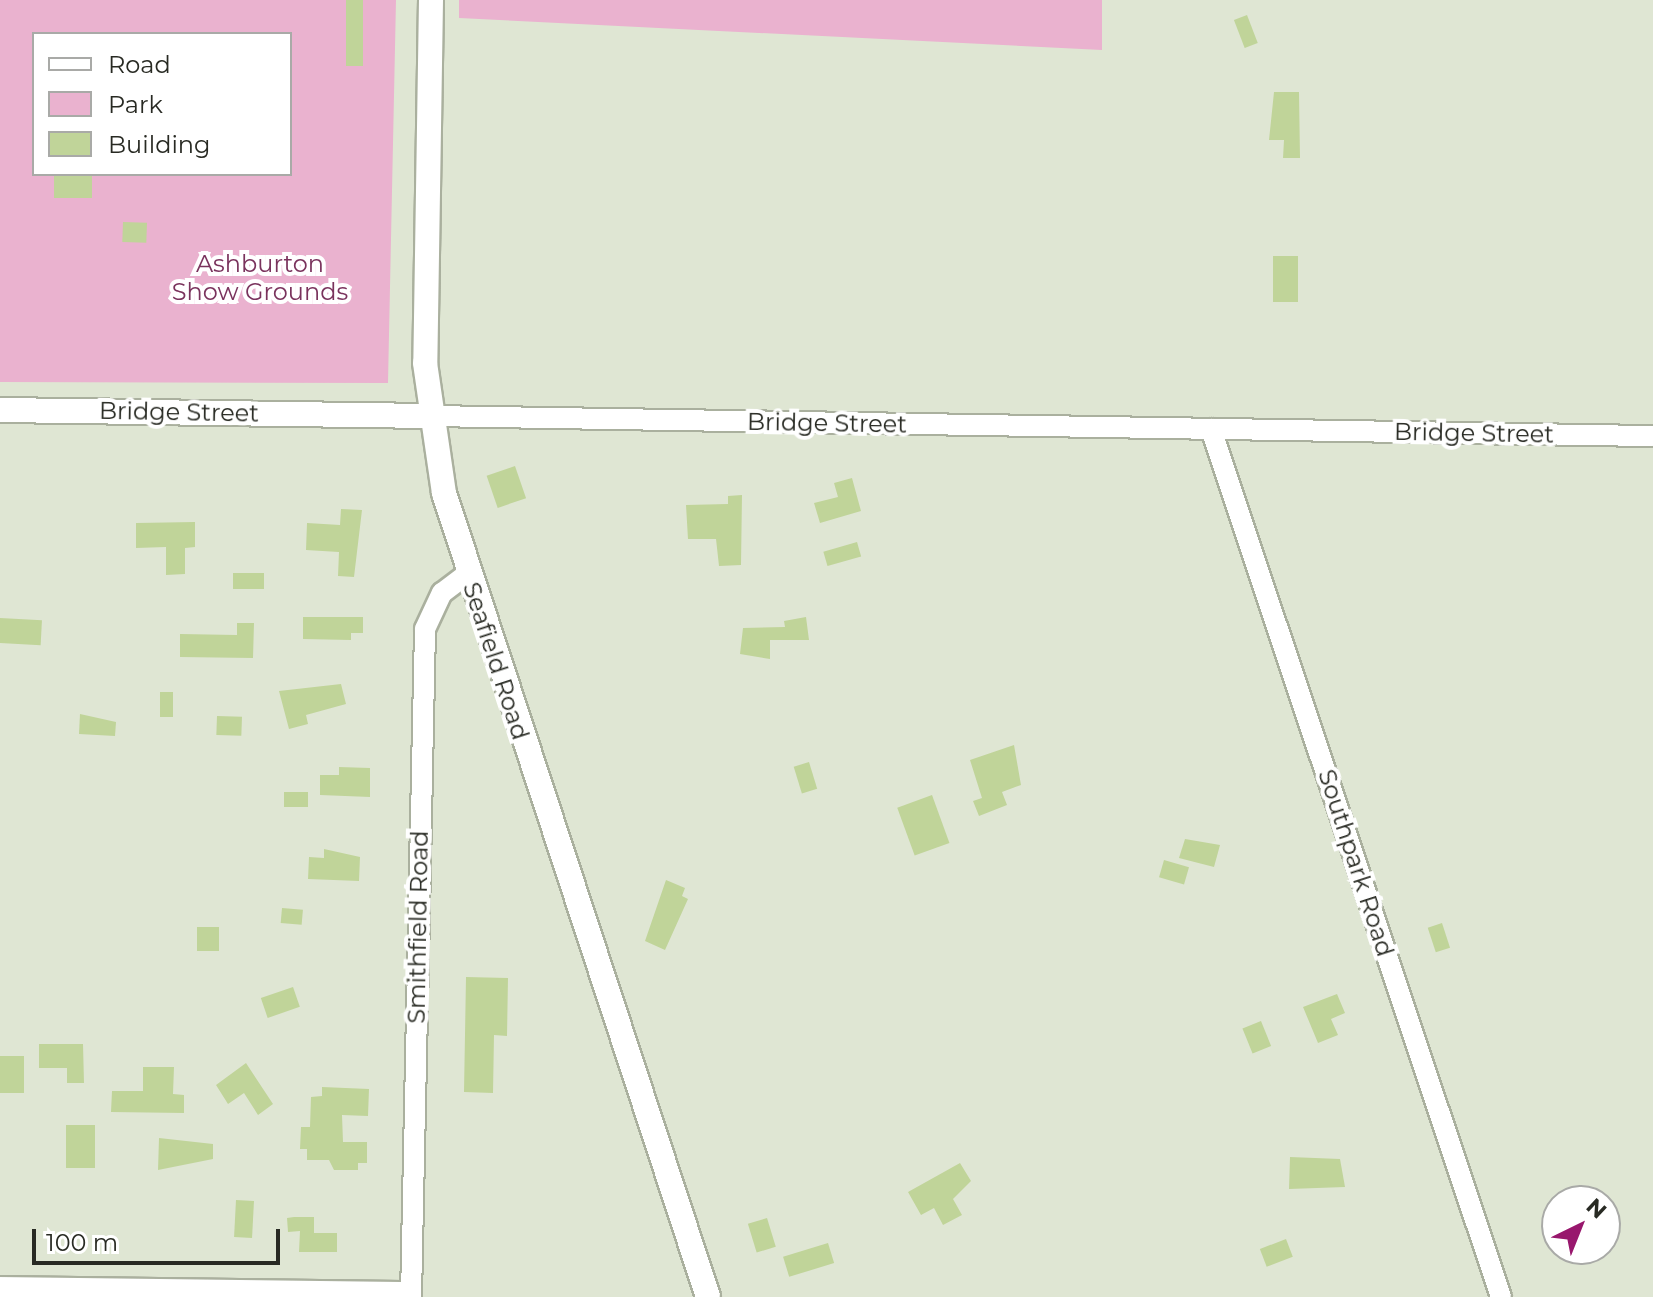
<!DOCTYPE html>
<style>
body{margin:0}
#map{position:relative;width:1653px;height:1297px;overflow:hidden;background:#dfe6d3;font-family:Montserrat,sans-serif}
div>[style]{position:absolute}
.green>*{inset:0;background:#eab2cf}
.building>*{inset:0;background:#c0d499;transform-origin:0 0}
.roads{filter:drop-shadow(2px 0 #aab09e) drop-shadow(-2px 0 #aab09e) drop-shadow(0 2px #aab09e) drop-shadow(0 -2px #aab09e)}
.minor>*{height:20px;margin:-10px;padding:0 10px;transform-origin:10px;border-radius:10px;background:#fff}
.tertiary>*{height:24px;margin:-12px;padding:0 12px;transform-origin:12px;border-radius:12px;background:#fff}
span{translate:-50% -50%;white-space:nowrap;text-align:center;line-height:1.15;-webkit-text-stroke:8px #fff;paint-order:stroke}
.park-label{font-size:24px;color:#7a335d}
.street-label{font-size:24px;color:#282a23}
.legend{position:absolute;left:32px;top:32px;width:260px;height:144px;box-sizing:border-box;background:#fff;border:2px solid #a9aaa7;margin:0;padding:10px 14px;list-style:none;font-size:24px;color:#282a23}
.legend li{display:flex;align-items:center;gap:16px;height:40px}
.legend b{width:40px;border:2px solid #a9aaa7}
.north{position:absolute;left:1541px;top:1185px;width:80px;height:80px;box-sizing:border-box;background:#fff;border:2px solid #a9aaa7;border-radius:50%;rotate:43deg;font-size:22px;font-weight:700;line-height:32px;text-align:center;color:#282a23}
.north::after{content:'';display:block;margin:auto;width:28px;height:36px;background:#98176d;clip-path:polygon(50% 0,100% 100%,50% 72%,0 100%)}
.scale{position:absolute;left:32px;top:1229px;width:248px;height:36px;box-sizing:border-box;border:4px solid #282a23;border-top:0;padding-left:10px;font-size:24px;line-height:28px;white-space:nowrap;color:#282a23;-webkit-text-stroke:6px #fff;paint-order:stroke}
</style>
<div id="map">
<div class="green">
<i style="clip-path:polygon(evenodd,0 0,396px 0,388px 383px,0 382px,0 0,34px 34px,290px 34px,290px 174px,34px 174px,34px 34px)"></i>
<i style="clip-path:polygon(459px 0,1102px 0,1102px 50px,459px 18px)"></i>
</div>
<div class="building">
<i style="left:346px;top:0;width:17px;height:66px"></i>
<i style="left:1247px;top:15px;width:30px;height:14px;rotate:69deg"></i>
<i style="clip-path:polygon(1274px 92px,1299px 92px,1300px 158px,1283px 158px,1284px 140px,1269px 140px)"></i>
<i style="left:54px;top:174px;width:38px;height:24px"></i>
<i style="left:123px;top:222px;width:24px;height:20px;rotate:2deg"></i>
<i style="left:1273px;top:256px;width:25px;height:46px"></i>
<i style="left:515px;top:466px;width:34px;height:30px;rotate:71deg"></i>
<i style="clip-path:polygon(852px 478px,861px 511px,820px 523px,814px 503px,838px 497px,834px 483px)"></i>
<i style="clip-path:polygon(742px 495px,741px 565px,719px 566px,716px 539px,688px 539px,686px 505px,728px 504px,728px 496px)"></i>
<i style="clip-path:polygon(341px 509px,362px 510px,354px 577px,338px 576px,339px 552px,306px 550px,307px 523px,340px 525px)"></i>
<i style="clip-path:polygon(195px 522px,195px 547px,185px 548px,185px 574px,166px 575px,166px 547px,136px 548px,136px 523px)"></i>
<i style="left:857px;top:542px;width:15px;height:35px;rotate:74deg"></i>
<i style="left:264px;top:573px;width:16px;height:31px;rotate:90deg"></i>
<i style="clip-path:polygon(303px 617px,363px 617px,363px 633px,351px 633px,351px 640px,303px 639px)"></i>
<i style="clip-path:polygon(806px 617px,809px 640px,770px 640px,770px 659px,740px 654px,743px 628px,785px 627px,784px 621px)"></i>
<i style="left:0;top:618px;width:42px;height:25px;rotate:3deg"></i>
<i style="clip-path:polygon(237px 623px,254px 623px,253px 658px,180px 657px,180px 634px,237px 635px)"></i>
<i style="clip-path:polygon(341px 684px,346px 704px,306px 715px,308px 724px,289px 729px,279px 691px)"></i>
<i style="left:160px;top:692px;width:13px;height:25px"></i>
<i style="clip-path:polygon(80px 714px,116px 722px,115px 736px,79px 734px)"></i>
<i style="left:217px;top:716px;width:25px;height:19px;rotate:2deg"></i>
<i style="clip-path:polygon(1014px 745px,1021px 785px,1002px 792px,1007px 805px,979px 816px,973px 801px,982px 798px,970px 760px)"></i>
<i style="left:809px;top:762px;width:28px;height:16px;rotate:73deg"></i>
<i style="clip-path:polygon(339px 767px,370px 768px,370px 797px,320px 795px,320px 775px,339px 775px)"></i>
<i style="left:308px;top:792px;width:15px;height:24px;rotate:90deg"></i>
<i style="left:932px;top:795px;width:51px;height:37px;rotate:70deg"></i>
<i style="clip-path:polygon(1185px 839px,1220px 845px,1214px 867px,1179px 858px)"></i>
<i style="clip-path:polygon(324px 849px,360px 857px,359px 881px,308px 879px,309px 857px,324px 858px)"></i>
<i style="left:1164px;top:860px;width:26px;height:18px;rotate:16deg"></i>
<i style="clip-path:polygon(666px 880px,685px 888px,682px 896px,688px 899px,665px 950px,645px 941px)"></i>
<i style="left:282px;top:908px;width:21px;height:15px;rotate:5deg"></i>
<i style="left:1442px;top:923px;width:26px;height:15px;rotate:72deg"></i>
<i style="left:197px;top:927px;width:22px;height:24px"></i>
<i style="clip-path:polygon(466px 977px,508px 978px,507px 1036px,494px 1035px,493px 1093px,464px 1092px)"></i>
<i style="left:293px;top:987px;width:21px;height:34px;rotate:71deg"></i>
<i style="clip-path:polygon(1337px 994px,1345px 1013px,1331px 1019px,1338px 1035px,1318px 1043px,1303px 1007px)"></i>
<i style="left:1261px;top:1021px;width:27px;height:20px;rotate:68deg"></i>
<i style="clip-path:polygon(39px 1044px,83px 1044px,84px 1083px,67px 1083px,67px 1068px,39px 1068px)"></i>
<i style="left:0;top:1056px;width:24px;height:37px"></i>
<i style="clip-path:polygon(246px 1063px,273px 1104px,258px 1115px,244px 1093px,228px 1104px,216px 1085px)"></i>
<i style="clip-path:polygon(143px 1067px,174px 1067px,173px 1094px,184px 1095px,184px 1113px,111px 1112px,112px 1091px,143px 1091px)"></i>
<i style="clip-path:polygon(322px 1087px,369px 1089px,368px 1116px,342px 1115px,343px 1142px,367px 1142px,367px 1163px,358px 1163px,358px 1170px,334px 1170px,329px 1160px,307px 1160px,307px 1149px,300px 1149px,301px 1127px,310px 1127px,311px 1097px,322px 1096px)"></i>
<i style="left:66px;top:1125px;width:29px;height:43px"></i>
<i style="clip-path:polygon(159px 1138px,213px 1144px,213px 1159px,158px 1170px)"></i>
<i style="clip-path:polygon(1290px 1157px,1340px 1159px,1345px 1187px,1289px 1189px)"></i>
<i style="clip-path:polygon(960px 1163px,971px 1181px,953px 1199px,962px 1215px,943px 1225px,934px 1208px,921px 1215px,908px 1192px)"></i>
<i style="left:236px;top:1200px;width:18px;height:37px;rotate:3deg"></i>
<i style="clip-path:polygon(294px 1217px,314px 1217px,314px 1233px,337px 1233px,337px 1252px,299px 1252px,300px 1231px,288px 1232px,287px 1218px)"></i>
<i style="left:767px;top:1218px;width:30px;height:20px;rotate:73deg"></i>
<i style="left:1286px;top:1239px;width:19px;height:28px;rotate:69deg"></i>
<i style="left:828px;top:1243px;width:21px;height:47px;rotate:73deg"></i>
</div>
<div class="roads">
<div class="minor">
<i style="left:429px;top:416px;width:1224px;rotate:0.94deg"></i>
<i style="left:1211px;top:429px;width:915px;rotate:71.53deg"></i>
<i style="left:0;top:1287px;width:411px;rotate:0.7deg"></i>
<i style="left:411px;top:1297px;width:668px;rotate:-88.8deg"></i>
<i style="left:425px;top:629px;width:40px;rotate:-65deg"></i>
<i style="left:442px;top:593px;width:31px;rotate:-37deg"></i>
</div>
<div class="tertiary">
<i style="left:431px;top:0;width:363px;rotate:90.9deg"></i>
<i style="left:425px;top:363px;width:131px;rotate:81.7deg"></i>
<i style="left:444px;top:493px;width:846px;rotate:71.82deg"></i>
<i style="left:0;top:410px;width:429px;rotate:0.8deg"></i>
</div>
</div>
<div class="park-label">
<span style="left:260px;top:278px">Ashburton<br>Show Grounds</span>
</div>
<div class="street-label">
<span style="left:179px;top:412px;rotate:1deg">Bridge Street</span>
<span style="left:827px;top:423px;rotate:1deg">Bridge Street</span>
<span style="left:1474px;top:433px;rotate:1deg">Bridge Street</span>
<span style="left:496px;top:661px;rotate:72deg">Seafield Road</span>
<span style="left:1356px;top:863px;rotate:72deg">Southpark Road</span>
<span style="left:418px;top:927px;rotate:-89deg">Smithfield Road</span>
</div>
<ul class="legend">
<li><b style="height:10px;background:#fff"></b>Road</li>
<li><b style="height:22px;background:#eab2cf"></b>Park</li>
<li><b style="height:22px;background:#c0d499"></b>Building</li>
</ul>
<div class="north">N</div>
<div class="scale">100 m</div>
</div>
